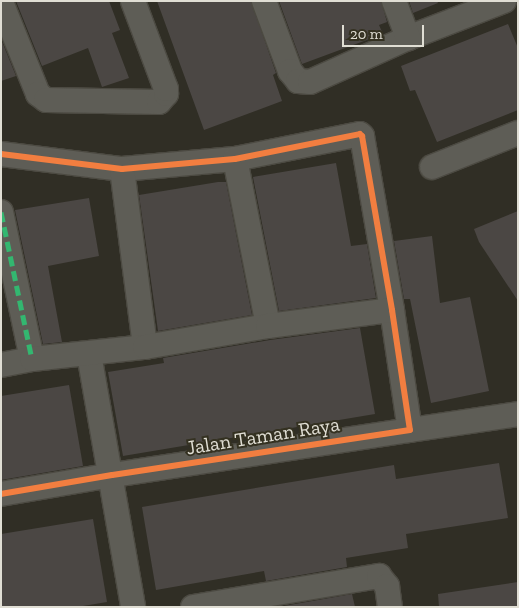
<!DOCTYPE html>
<style>
body{margin:0}
#map{position:relative;width:519px;height:608px;overflow:hidden;background:#302e25;font-family:"Zilla Slab",serif}
div>[style]{position:absolute}
.building>*{inset:0;background:#4b4744}
.roads{filter:drop-shadow(1px 0 #4c4a42) drop-shadow(-1px 0 #4c4a42) drop-shadow(0 1px #4c4a42) drop-shadow(0 -1px #4c4a42)}
.minor>*{height:24px;margin:-12px;padding:0 12px;transform-origin:12px;border-radius:12px;background:#5e5d56}
.quiet>*{height:5px;margin-top:-2.5px;transform-origin:0;background:repeating-linear-gradient(90deg,#33b770 0 10px,transparent 0 15px)}
.cycleway>*{height:6px;margin:-3px;padding:0 3px;transform-origin:3px;border-radius:3px;background:#f27e40}
span{translate:-50% -50%;white-space:nowrap;text-align:center;line-height:1.15;-webkit-text-stroke:4px #343121;paint-order:stroke}
.street-label{font-size:20px;color:#e0ded4}
.frame{position:absolute;inset:0;border:2px solid #e0ded4;pointer-events:none}
.scale{position:absolute;left:342px;top:25px;width:82px;height:22px;box-sizing:border-box;border:2px solid #e0ded4;border-top:0;padding-left:6px;font-size:15px;line-height:18px;white-space:nowrap;color:#e0ded4;-webkit-text-stroke:4px #343121;paint-order:stroke}
</style>
<div id="map">
<div class="building">
<i style="clip-path:polygon(16px 1px,109px 1px,120px 30px,112px 33px,129px 78px,102px 87px,88px 48px,42px 66px)"></i>
<i style="clip-path:polygon(157px 1px,251px 1px,276px 73px,273px 75px,282px 101px,204px 130px)"></i>
<i style="clip-path:polygon(279px 1px,381px 1px,387px 22px,379px 25px,383px 34px,302px 64px)"></i>
<i style="clip-path:polygon(409px 1px,437px 1px,438px 3px,413px 13px)"></i>
<i style="clip-path:polygon(508px 24px,518px 48px,518px 110px,437px 142px,415px 90px,410px 91px,401px 66px)"></i>
<i style="clip-path:polygon(1px 39px,16px 76px,1px 81px)"></i>
<i style="clip-path:polygon(336px 163px,351px 246px,367px 244px,376px 298px,279px 311px,253px 177px)"></i>
<i style="clip-path:polygon(218px 182px,226px 182px,252px 315px,158px 331px,139px 195px)"></i>
<i style="clip-path:polygon(89px 198px,99px 256px,48px 266px,62px 342px,43px 344px,15px 210px)"></i>
<i style="clip-path:polygon(518px 211px,518px 301px,479px 242px,474px 229px)"></i>
<i style="clip-path:polygon(432px 236px,440px 303px,470px 297px,489px 391px,431px 403px,410px 299px,404px 299px,394px 241px)"></i>
<i style="clip-path:polygon(360px 328px,375px 414px,123px 456px,108px 372px,164px 363px,163px 358px,270px 340px)"></i>
<i style="clip-path:polygon(69px 385px,83px 466px,1px 480px,1px 396px)"></i>
<i style="clip-path:polygon(499px 463px,508px 518px,406px 534px,408px 548px,346px 558px,347px 567px,266px 581px,264px 571px,156px 590px,142px 507px,394px 465px,396px 479px)"></i>
<i style="clip-path:polygon(93px 519px,107px 602px,77px 607px,1px 607px,1px 534px)"></i>
<i style="clip-path:polygon(518px 582px,518px 607px,439px 607px,438px 594px)"></i>
<i style="clip-path:polygon(352px 594px,355px 607px,278px 607px)"></i>
</div>
<div class="roads">
<div class="minor">
<i style="left:264px;top:1px;width:75px;rotate:69.6deg"></i>
<i style="left:290px;top:71px;width:13px;rotate:51deg"></i>
<i style="left:298px;top:81px;width:12px;rotate:5deg"></i>
<i style="left:310px;top:82px;width:107px;rotate:-24.2deg"></i>
<i style="left:408px;top:38px;width:103px;rotate:-21.1deg"></i>
<i style="left:394px;top:1px;width:40px;rotate:69deg"></i>
<i style="left:1px;top:2px;width:99px;rotate:68.1deg"></i>
<i style="left:38px;top:94px;width:10px;rotate:37deg"></i>
<i style="left:46px;top:100px;width:113px;rotate:1deg"></i>
<i style="left:159px;top:102px;width:11px;rotate:-49deg"></i>
<i style="left:166px;top:94px;width:5px;rotate:-90deg"></i>
<i style="left:166px;top:89px;width:94px;rotate:-110.6deg"></i>
<i style="left:1px;top:154px;width:122px;rotate:7.1deg"></i>
<i style="left:122px;top:169px;width:113px;rotate:-5.1deg"></i>
<i style="left:235px;top:159px;width:127px;rotate:-11.3deg"></i>
<i style="left:360px;top:134px;width:3px;rotate:45deg"></i>
<i style="left:362px;top:136px;width:177px;rotate:80.2deg"></i>
<i style="left:392px;top:310px;width:121px;rotate:81.5deg"></i>
<i style="left:410px;top:430px;width:301px;rotate:171.4deg"></i>
<i style="left:112px;top:475px;width:113px;rotate:170.3deg"></i>
<i style="left:235px;top:159px;width:170px;rotate:78.8deg"></i>
<i style="left:432px;top:167px;width:92px;rotate:-21.6deg"></i>
<i style="left:122px;top:169px;width:179px;rotate:82.6deg"></i>
<i style="left:1px;top:212px;width:150px;rotate:78.1deg"></i>
<i style="left:89px;top:354px;width:257px;rotate:80.1deg"></i>
<i style="left:1px;top:365px;width:32px;rotate:-11deg"></i>
<i style="left:32px;top:359px;width:114px;rotate:-6.1deg"></i>
<i style="left:145px;top:347px;width:125px;rotate:-9.7deg"></i>
<i style="left:268px;top:326px;width:125px;rotate:-7.4deg"></i>
<i style="left:410px;top:430px;width:109px;rotate:-8.4deg"></i>
<i style="left:193px;top:607px;width:189px;rotate:-9.5deg"></i>
<i style="left:379px;top:576px;width:13px;rotate:51deg"></i>
<i style="left:387px;top:586px;width:21px;rotate:82deg"></i>
</div>
</div>
<div class="quiet">
<i style="left:1px;top:212px;width:150px;rotate:78.1deg"></i>
</div>
<div class="cycleway">
<i style="left:1px;top:154px;width:122px;rotate:7.1deg"></i>
<i style="left:122px;top:169px;width:113px;rotate:-5.1deg"></i>
<i style="left:235px;top:159px;width:127px;rotate:-11.3deg"></i>
<i style="left:360px;top:134px;width:3px;rotate:45deg"></i>
<i style="left:362px;top:136px;width:177px;rotate:80.2deg"></i>
<i style="left:392px;top:310px;width:121px;rotate:81.5deg"></i>
<i style="left:410px;top:430px;width:301px;rotate:171.4deg"></i>
<i style="left:112px;top:475px;width:113px;rotate:170.3deg"></i>
</div>
<div class="street-label">
<span style="left:263px;top:436px;rotate:-9deg">Jalan Taman Raya</span>
</div>
<div class="frame"></div>
<div class="scale">20 m</div>
</div>
